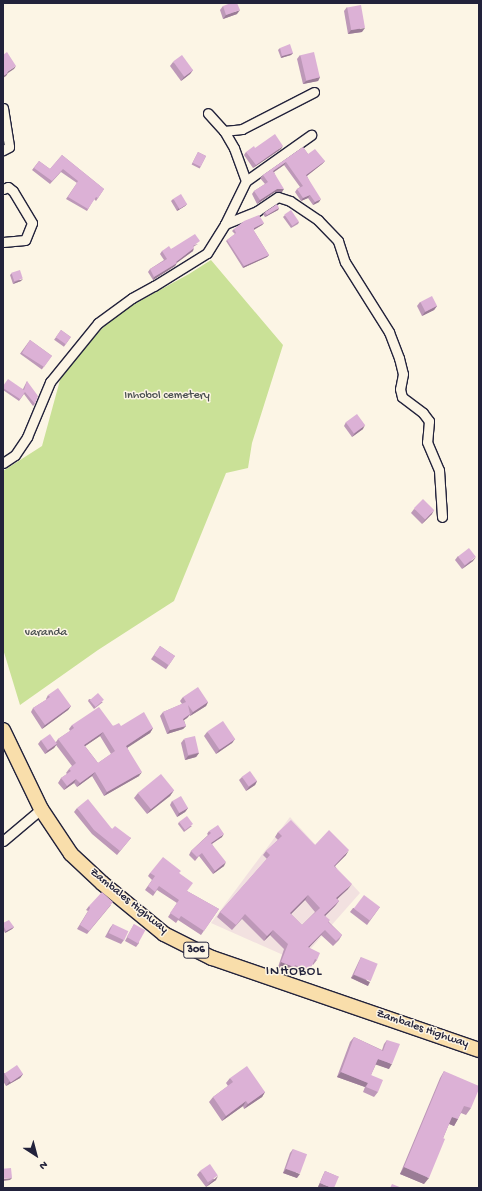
<!DOCTYPE html>
<style>
body{margin:0}
#map{position:relative;width:482px;height:1191px;overflow:hidden;background:#fcf5e5;font-family:"Gochi Hand",sans-serif}
div>[style]{position:absolute}
.built>*{inset:0;background:#f2e1e0}
.green>*{inset:0;background:#cae197}
.roads{filter:drop-shadow(1px 0 #22223b) drop-shadow(-1px 0 #22223b) drop-shadow(0 1px #22223b) drop-shadow(0 -1px #22223b)}
.minor>*{height:9px;margin:-4.5px;padding:0 4.5px;transform-origin:4.5px;border-radius:4.5px;background:#fcf5e5}
.primary>*{height:14px;margin:-7px;padding:0 7px;transform-origin:7px;border-radius:7px;background:#f9deab}
.wall>*{inset:0;background:#bd98b8;transform-origin:0 0}
.shaded-wall>*{inset:0;background:#9a7c96;transform-origin:0 0}
.building>*{inset:0;background:#dcb1d6;transform-origin:0 0}
span{translate:-50% -50%;white-space:nowrap;text-align:center;line-height:1.15;-webkit-text-stroke:3px #fcf5e5;paint-order:stroke}
.shield-label span{padding:1px 3px;background:#fcf5e5;border:1px solid;border-radius:3px;-webkit-text-stroke-width:0}
.shield-label{font-size:11px;color:#22223b;font-weight:700}
.park-label{font-size:12px;color:#4c5252}
.street-label{font-size:12px;color:#22223b}
.quarter-label{font-size:14px;color:#22223b;letter-spacing:1px}
.frame{position:absolute;inset:0;border:4px solid #22223b;pointer-events:none}
.north{position:absolute;left:16px;top:1135px;width:40px;height:40px;-webkit-text-stroke:3px #fcf5e5;paint-order:stroke;rotate:144deg;font-size:11px;font-weight:700;line-height:16px;text-align:center;color:#22223b}
.north::after{content:'';display:block;margin:auto;width:14px;height:18px;background:#22223b;clip-path:polygon(50% 0,100% 100%,50% 72%,0 100%)}
</style>
<div id="map">
<div class="built">
<i style="clip-path:polygon(290px 817px,360px 893px,299px 962px,211px 923px)"></i>
</div>
<div class="green">
<i style="clip-path:polygon(211px 260px,283px 345px,252px 443px,248px 468px,226px 473px,174px 601px,98px 650px,20px 705px,3px 649px,3px 471px,42px 446px,63px 369px,116px 314px,189px 274px)"></i>
</div>
<div class="roads">
<div class="minor">
<i style="left:3px;top:108px;width:39px;rotate:81deg"></i>
<i style="left:9px;top:147px;width:7px;rotate:153deg"></i>
<i style="left:224px;top:131px;width:18px;rotate:-6deg"></i>
<i style="left:242px;top:129px;width:81px;rotate:-27.2deg"></i>
<i style="left:246px;top:181px;width:80px;rotate:-35.3deg"></i>
<i style="left:3px;top:189px;width:5px;rotate:-22deg"></i>
<i style="left:8px;top:187px;width:6px;rotate:39deg"></i>
<i style="left:13px;top:191px;width:37px;rotate:59deg"></i>
<i style="left:32px;top:223px;width:18px;rotate:112deg"></i>
<i style="left:25px;top:240px;width:22px;rotate:175deg"></i>
<i style="left:225px;top:224px;width:35px;rotate:-22deg"></i>
<i style="left:257px;top:211px;width:25px;rotate:-34deg"></i>
<i style="left:278px;top:197px;width:13px;rotate:18deg"></i>
<i style="left:290px;top:201px;width:34px;rotate:34deg"></i>
<i style="left:318px;top:220px;width:29px;rotate:46deg"></i>
<i style="left:338px;top:241px;width:22px;rotate:72deg"></i>
<i style="left:345px;top:262px;width:83px;rotate:57.8deg"></i>
<i style="left:389px;top:332px;width:28px;rotate:69deg"></i>
<i style="left:399px;top:358px;width:16px;rotate:76deg"></i>
<i style="left:403px;top:374px;width:15px;rotate:101deg"></i>
<i style="left:400px;top:389px;width:8px;rotate:76deg"></i>
<i style="left:402px;top:397px;width:26px;rotate:37deg"></i>
<i style="left:423px;top:413px;width:10px;rotate:53deg"></i>
<i style="left:429px;top:421px;width:21px;rotate:95deg"></i>
<i style="left:427px;top:442px;width:30px;rotate:67deg"></i>
<i style="left:439px;top:470px;width:47px;rotate:86.3deg"></i>
<i style="left:3px;top:463px;width:14px;rotate:-34deg"></i>
<i style="left:15px;top:455px;width:22px;rotate:-56deg"></i>
<i style="left:27px;top:437px;width:60px;rotate:-67.3deg"></i>
<i style="left:50px;top:382px;width:76px;rotate:-50.9deg"></i>
<i style="left:98px;top:323px;width:42px;rotate:-36.3deg"></i>
<i style="left:132px;top:298px;width:25px;rotate:-29deg"></i>
<i style="left:154px;top:286px;width:62px;rotate:-31.9deg"></i>
<i style="left:207px;top:253px;width:34px;rotate:-58deg"></i>
<i style="left:225px;top:224px;width:48px;rotate:-64deg"></i>
<i style="left:246px;top:181px;width:35px;rotate:-110deg"></i>
<i style="left:234px;top:148px;width:20px;rotate:-120deg"></i>
<i style="left:224px;top:131px;width:24px;rotate:-132deg"></i>
<i style="left:3px;top:841px;width:50px;rotate:-40.1deg"></i>
</div>
<div class="primary">
<i style="left:3px;top:730px;width:88px;rotate:64.3deg"></i>
<i style="left:41px;top:809px;width:54px;rotate:56.3deg"></i>
<i style="left:71px;top:854px;width:42px;rotate:43.1deg"></i>
<i style="left:102px;top:883px;width:80px;rotate:39.4deg"></i>
<i style="left:164px;top:934px;width:54px;rotate:26.6deg"></i>
<i style="left:212px;top:958px;width:282px;rotate:19deg"></i>
</div>
</div>
<div class="wall">
<i style="clip-path:polygon(223px 6px,237px 14px,223px 19px,220px 10px)"></i>
<i style="clip-path:polygon(347px 7px,362px 32px,348px 34px,344px 11px)"></i>
<i style="clip-path:polygon(280px 48px,293px 53px,291px 55px,281px 58px,278px 50px)"></i>
<i style="clip-path:polygon(300px 55px,320px 77px,318px 81px,303px 84px,297px 59px)"></i>
<i style="clip-path:polygon(173px 62px,193px 70px,190px 74px,181px 81px,170px 66px)"></i>
<i style="clip-path:polygon(303px 147px,308px 154px,325px 161px,322px 164px,307px 176px,319px 202px,313px 205px,308px 198px,301px 201px,295px 192px,297px 189px,300px 187px,284px 165px,274px 172px,282px 192px,275px 192px,257px 204px,252px 194px,254px 191px,265px 184px,260px 178px,263px 175px)"></i>
<i style="clip-path:polygon(281px 149px,253px 168px,244px 155px,246px 152px)"></i>
<i style="left:198px;top:152px;width:9px;height:14px;rotate:27deg"></i>
<i style="clip-path:polygon(62px 155px,104px 189px,96px 201px,94px 199px,87px 211px,66px 199px,77px 183px,61px 172px,50px 184px,32px 170px,39px 161px,50px 169px)"></i>
<i style="clip-path:polygon(173px 199px,187px 204px,185px 206px,177px 211px,171px 201px)"></i>
<i style="clip-path:polygon(279px 208px,278px 210px,265px 217px,263px 214px,265px 212px)"></i>
<i style="clip-path:polygon(285px 215px,299px 222px,298px 224px,291px 228px,283px 217px)"></i>
<i style="clip-path:polygon(264px 223px,262px 225px,254px 230px,254px 231px,269px 255px,267px 257px,243px 268px,226px 241px,227px 240px,235px 234px,232px 231px,234px 229px)"></i>
<i style="clip-path:polygon(198px 244px,193px 247px,193px 251px,176px 263px,175px 266px,153px 280px,148px 272px,150px 269px,164px 260px,160px 254px,162px 251px,171px 249px)"></i>
<i style="clip-path:polygon(12px 273px,21px 281px,13px 284px,10px 275px)"></i>
<i style="clip-path:polygon(420px 302px,437px 306px,434px 310px,422px 316px,417px 306px)"></i>
<i style="left:61px;top:330px;width:12px;height:12px;rotate:35deg"></i>
<i style="left:30px;top:340px;width:27px;height:17px;rotate:36deg"></i>
<i style="clip-path:polygon(27px 381px,35px 404px,33px 406px,24px 394px,19px 401px,3px 390px,3px 386px,23px 389px)"></i>
<i style="clip-path:polygon(346px 422px,363px 429px,352px 437px,344px 426px)"></i>
<i style="clip-path:polygon(414px 509px,432px 514px,422px 524px,411px 513px)"></i>
<i style="clip-path:polygon(458px 556px,473px 561px,462px 569px,455px 560px)"></i>
<i style="left:160px;top:646px;width:18px;height:16px;rotate:34deg"></i>
<i style="clip-path:polygon(48px 695px,71px 706px,68px 710px,42px 729px,31px 712px,33px 708px,46px 700px,46px 699px)"></i>
<i style="clip-path:polygon(183px 697px,208px 702px,206px 706px,190px 716px,190px 715px,187px 718px,184px 720px,186px 726px,183px 729px,167px 734px,160px 716px,163px 712px,182px 704px,180px 701px)"></i>
<i style="clip-path:polygon(89px 699px,103px 702px,94px 709px,88px 701px)"></i>
<i style="clip-path:polygon(evenodd,72px 725px,121px 726px,153px 728px,150px 733px,127px 747px,139px 776px,104px 796px,92px 776px,77px 787px,74px 783px,64px 790px,58px 783px,61px 778px,67px 774px,66px 773px,69px 769px,72px 766px,56px 745px,54px 748px,45px 754px,38px 744px,41px 740px,56px 742px,58px 739px,70px 731px,69px 729px,72px 725px,100px 736px,111px 754px,98px 763px,85px 746px,100px 736px)"></i>
<i style="clip-path:polygon(207px 732px,235px 739px,232px 743px,216px 754px,204px 736px)"></i>
<i style="clip-path:polygon(184px 739px,199px 753px,196px 757px,185px 760px,181px 743px)"></i>
<i style="clip-path:polygon(242px 777px,257px 781px,255px 785px,246px 791px,239px 780px)"></i>
<i style="clip-path:polygon(174px 790px,170px 796px,147px 814px,134px 798px,138px 793px)"></i>
<i style="clip-path:polygon(172px 801px,188px 808px,185px 812px,177px 817px,170px 805px)"></i>
<i style="clip-path:polygon(77px 808px,112px 829px,131px 838px,117px 855px,92px 834px,74px 812px)"></i>
<i style="clip-path:polygon(179px 822px,192px 826px,184px 832px,178px 824px)"></i>
<i style="clip-path:polygon(209px 831px,222px 837px,212px 844px,224px 866px,213px 874px,199px 856px,195px 861px,189px 855px,191px 851px,208px 835px,207px 834px)"></i>
<i style="clip-path:polygon(evenodd,278px 832px,315px 845px,346px 855px,335px 866px,348px 889px,337px 899px,339px 901px,335px 906px,325px 916px,329px 922px,342px 935px,339px 940px,333px 946px,321px 935px,309px 947px,317px 960px,313px 965px,312px 964px,309px 972px,306px 976px,292px 970px,291px 972px,278px 967px,284px 949px,270px 935px,264px 941px,242px 919px,232px 930px,217px 917px,220px 912px,267px 859px,263px 855px,266px 851px,278px 840px,275px 837px,278px 832px,305px 900px,315px 912px,302px 925px,291px 914px,305px 900px)"></i>
<i style="clip-path:polygon(150px 873px,179px 873px,187px 891px,219px 909px,201px 935px,178px 920px,176px 923px,168px 917px,177px 903px,157px 890px,153px 896px,145px 890px,152px 880px,148px 876px)"></i>
<i style="clip-path:polygon(111px 905px,87px 934px,77px 929px,88px 911px,86px 910px,89px 906px)"></i>
<i style="clip-path:polygon(380px 907px,367px 925px,350px 912px,353px 908px)"></i>
<i style="clip-path:polygon(3px 923px,14px 927px,12px 929px,5px 933px,3px 929px)"></i>
<i style="clip-path:polygon(113px 924px,124px 940px,121px 944px,105px 937px,110px 928px)"></i>
<i style="clip-path:polygon(134px 924px,139px 943px,136px 947px,125px 941px)"></i>
<i style="clip-path:polygon(361px 957px,368px 986px,351px 978px,359px 961px)"></i>
<i style="clip-path:polygon(354px 1037px,382px 1050px,384px 1044px,387px 1040px,389px 1069px,376px 1064px,371px 1075px,378px 1092px,374px 1097px,363px 1092px,365px 1087px,337px 1077px,350px 1042px)"></i>
<i style="clip-path:polygon(444px 1071px,471px 1108px,466px 1115px,461px 1113px,454px 1126px,449px 1124px,424px 1184px,400px 1174px,440px 1078px)"></i>
<i style="clip-path:polygon(4px 1073px,23px 1074px,20px 1078px,6px 1086px,3px 1081px,3px 1074px)"></i>
<i style="clip-path:polygon(230px 1078px,265px 1092px,262px 1097px,244px 1109px,243px 1106px,222px 1121px,209px 1102px,213px 1097px,228px 1086px,226px 1083px)"></i>
<i style="clip-path:polygon(293px 1149px,297px 1178px,283px 1173px,290px 1153px)"></i>
<i style="clip-path:polygon(200px 1171px,216px 1180px,206px 1187px,197px 1175px)"></i>
<i style="clip-path:polygon(325px 1171px,339px 1177px,318px 1187px,323px 1175px)"></i>
</div>
<div class="shaded-wall">
<i style="clip-path:polygon(240px 10px,237px 14px,223px 19px,226px 15px)"></i>
<i style="clip-path:polygon(365px 28px,362px 32px,348px 34px,351px 30px)"></i>
<i style="clip-path:polygon(293px 53px,291px 55px,281px 58px,282px 56px)"></i>
<i style="clip-path:polygon(16px 66px,14px 69px,5px 75px,7px 72px)"></i>
<i style="clip-path:polygon(193px 70px,190px 74px,181px 81px,184px 77px)"></i>
<i style="clip-path:polygon(8px 73px,6px 76px,3px 78px,3px 76px)"></i>
<i style="clip-path:polygon(320px 77px,318px 81px,303px 84px,306px 81px)"></i>
<i style="clip-path:polygon(283px 146px,281px 149px,253px 168px,256px 165px)"></i>
<i style="clip-path:polygon(325px 161px,322px 164px,304px 178px,306px 175px)"></i>
<i style="clip-path:polygon(286px 162px,284px 165px,271px 174px,273px 171px)"></i>
<i style="clip-path:polygon(277px 189px,284px 189px,282px 192px,275px 192px,257px 204px,260px 200px)"></i>
<i style="clip-path:polygon(310px 195px,308px 198px,301px 201px,303px 198px)"></i>
<i style="clip-path:polygon(321px 199px,319px 202px,313px 205px,315px 202px)"></i>
<i style="clip-path:polygon(187px 204px,185px 206px,177px 211px,178px 209px)"></i>
<i style="clip-path:polygon(279px 208px,278px 210px,265px 217px,267px 215px)"></i>
<i style="clip-path:polygon(264px 223px,262px 225px,253px 230px,254px 228px)"></i>
<i style="clip-path:polygon(194px 248px,193px 251px,174px 265px,176px 262px)"></i>
<i style="clip-path:polygon(269px 255px,267px 257px,243px 268px,244px 266px)"></i>
<i style="clip-path:polygon(177px 263px,175px 266px,153px 280px,154px 277px)"></i>
<i style="clip-path:polygon(23px 279px,21px 281px,13px 284px,15px 282px)"></i>
<i style="clip-path:polygon(437px 306px,434px 310px,422px 316px,425px 312px)"></i>
<i style="clip-path:polygon(365px 425px,363px 429px,352px 437px,355px 433px)"></i>
<i style="clip-path:polygon(434px 510px,432px 514px,422px 524px,425px 520px)"></i>
<i style="clip-path:polygon(476px 557px,473px 561px,462px 569px,465px 566px)"></i>
<i style="clip-path:polygon(208px 702px,206px 706px,190px 716px,193px 712px)"></i>
<i style="clip-path:polygon(71px 706px,68px 710px,42px 729px,45px 725px)"></i>
<i style="clip-path:polygon(190px 714px,187px 718px,180px 723px,183px 719px)"></i>
<i style="clip-path:polygon(186px 726px,183px 729px,167px 734px,170px 730px)"></i>
<i style="clip-path:polygon(153px 728px,150px 733px,124px 750px,126px 746px)"></i>
<i style="clip-path:polygon(103px 732px,100px 736px,81px 749px,84px 745px)"></i>
<i style="clip-path:polygon(235px 739px,232px 743px,216px 754px,219px 750px)"></i>
<i style="clip-path:polygon(57px 744px,54px 748px,45px 754px,48px 750px)"></i>
<i style="clip-path:polygon(199px 753px,196px 757px,185px 760px,188px 756px)"></i>
<i style="clip-path:polygon(95px 772px,92px 776px,77px 787px,80px 783px)"></i>
<i style="clip-path:polygon(142px 772px,139px 776px,104px 796px,107px 792px)"></i>
<i style="clip-path:polygon(76px 779px,74px 783px,64px 790px,67px 786px)"></i>
<i style="clip-path:polygon(257px 781px,255px 785px,246px 791px,249px 787px)"></i>
<i style="clip-path:polygon(174px 790px,170px 796px,147px 814px,151px 809px)"></i>
<i style="clip-path:polygon(188px 808px,185px 812px,177px 817px,179px 813px)"></i>
<i style="clip-path:polygon(224px 834px,222px 837px,208px 846px,211px 843px)"></i>
<i style="clip-path:polygon(349px 850px,346px 855px,331px 870px,334px 866px)"></i>
<i style="clip-path:polygon(226px 862px,224px 866px,213px 874px,215px 871px)"></i>
<i style="clip-path:polygon(352px 884px,348px 889px,333px 903px,336px 898px)"></i>
<i style="clip-path:polygon(308px 895px,305px 900px,287px 918px,290px 913px)"></i>
<i style="clip-path:polygon(339px 901px,335px 906px,321px 920px,324px 915px)"></i>
<i style="clip-path:polygon(14px 927px,12px 929px,5px 933px,6px 931px)"></i>
<i style="clip-path:polygon(273px 930px,270px 935px,264px 941px,267px 936px)"></i>
<i style="clip-path:polygon(325px 930px,321px 935px,305px 952px,308px 947px)"></i>
<i style="left:281px;top:962px;width:14px;height:6px;rotate:21deg"></i>
<i style="clip-path:polygon(354px 975px,370px 982px,368px 986px,351px 978px)"></i>
<i style="clip-path:polygon(378px 1059px,392px 1064px,389px 1069px,374px 1064px)"></i>
<i style="clip-path:polygon(341px 1072px,368px 1083px,365px 1087px,337px 1077px)"></i>
<i style="clip-path:polygon(23px 1074px,20px 1078px,6px 1086px,9px 1082px)"></i>
<i style="clip-path:polygon(265px 1092px,262px 1097px,244px 1109px,248px 1104px)"></i>
<i style="clip-path:polygon(246px 1101px,243px 1106px,222px 1121px,226px 1116px)"></i>
<i style="clip-path:polygon(452px 1117px,458px 1119px,454px 1126px,447px 1123px)"></i>
<i style="clip-path:polygon(404px 1167px,429px 1178px,424px 1184px,400px 1174px)"></i>
<i style="clip-path:polygon(286px 1169px,300px 1174px,297px 1178px,283px 1173px)"></i>
<i style="clip-path:polygon(218px 1176px,216px 1180px,206px 1187px,209px 1184px)"></i>
<i style="clip-path:polygon(12px 1178px,10px 1180px,3px 1181px,4px 1179px)"></i>
<i style="clip-path:polygon(320px 1183px,333px 1188px,321px 1188px,318px 1187px)"></i>
</div>
<div class="building">
<i style="clip-path:polygon(231px 3px,237px 3px,240px 10px,226px 15px,223px 6px)"></i>
<i style="left:361px;top:5px;width:23px;height:14px;rotate:80deg"></i>
<i style="clip-path:polygon(290px 44px,293px 53px,282px 56px,280px 48px)"></i>
<i style="clip-path:polygon(7px 52px,16px 66px,7px 72px,8px 73px,3px 76px,3px 55px)"></i>
<i style="left:314px;top:52px;width:26px;height:14px;rotate:77deg"></i>
<i style="left:182px;top:55px;width:19px;height:11px;rotate:54deg"></i>
<i style="clip-path:polygon(275px 134px,283px 146px,256px 165px,246px 152px,254px 146px,255px 148px)"></i>
<i style="clip-path:polygon(303px 147px,308px 154px,315px 149px,325px 161px,306px 175px,321px 199px,315px 202px,310px 195px,303px 198px,297px 189px,303px 186px,286px 162px,273px 171px,284px 189px,277px 189px,260px 200px,254px 191px,268px 182px,263px 175px)"></i>
<i style="left:198px;top:152px;width:9px;height:12px;rotate:27deg"></i>
<i style="clip-path:polygon(62px 155px,104px 189px,98px 198px,96px 197px,88px 209px,68px 197px,78px 181px,63px 169px,52px 181px,34px 168px,39px 161px,50px 169px)"></i>
<i style="left:181px;top:194px;width:12px;height:9px;rotate:59deg"></i>
<i style="clip-path:polygon(277px 204px,279px 208px,267px 215px,265px 212px)"></i>
<i style="left:291px;top:210px;width:14px;height:8px;rotate:56deg"></i>
<i style="clip-path:polygon(259px 215px,264px 223px,254px 228px,254px 231px,269px 255px,244px 266px,227px 240px,236px 233px,234px 229px,244px 221px)"></i>
<i style="clip-path:polygon(195px 234px,200px 241px,193px 246px,194px 248px,176px 262px,177px 263px,154px 277px,150px 269px,167px 259px,162px 251px,169px 246px,171px 249px)"></i>
<i style="left:20px;top:270px;width:9px;height:9px;rotate:72deg"></i>
<i style="left:432px;top:296px;width:11px;height:13px;rotate:63deg"></i>
<i style="left:61px;top:330px;width:12px;height:9px;rotate:35deg"></i>
<i style="clip-path:polygon(30px 340px,52px 356px,44px 367px,22px 353px)"></i>
<i style="clip-path:polygon(8px 379px,24px 390px,27px 381px,38px 396px,35px 404px,25px 392px,20px 399px,3px 388px,3px 386px)"></i>
<i style="left:357px;top:414px;width:14px;height:14px;rotate:54deg"></i>
<i style="left:423px;top:499px;width:16px;height:13px;rotate:45deg"></i>
<i style="left:469px;top:548px;width:11px;height:14px;rotate:52deg"></i>
<i style="left:160px;top:646px;width:18px;height:11px;rotate:34deg"></i>
<i style="clip-path:polygon(198px 687px,208px 702px,193px 712px,188px 705px,190px 714px,183px 719px,186px 726px,170px 730px,163px 712px,186px 702px,183px 697px)"></i>
<i style="clip-path:polygon(58px 688px,71px 706px,45px 725px,33px 708px,50px 697px,48px 695px)"></i>
<i style="left:98px;top:693px;width:9px;height:11px;rotate:49deg"></i>
<i style="clip-path:polygon(evenodd,99px 707px,113px 726px,119px 723px,121px 726px,144px 712px,153px 728px,126px 746px,142px 772px,107px 792px,95px 772px,80px 783px,76px 779px,67px 786px,61px 778px,71px 771px,69px 769px,76px 763px,58px 739px,74px 728px,72px 725px,99px 707px,103px 732px,115px 751px,98px 763px,84px 745px,103px 732px)"></i>
<i style="left:223px;top:721px;width:22px;height:19px;rotate:56deg"></i>
<i style="left:50px;top:734px;width:12px;height:11px;rotate:55deg"></i>
<i style="left:195px;top:736px;width:17px;height:11px;rotate:77deg"></i>
<i style="left:250px;top:771px;width:12px;height:10px;rotate:55deg"></i>
<i style="left:161px;top:774px;width:21px;height:30px;rotate:51deg"></i>
<i style="left:181px;top:796px;width:14px;height:10px;rotate:60deg"></i>
<i style="clip-path:polygon(88px 799px,112px 829px,115px 826px,131px 838px,120px 851px,94px 830px,77px 808px)"></i>
<i style="left:187px;top:816px;width:10px;height:10px;rotate:53deg"></i>
<i style="clip-path:polygon(evenodd,291px 820px,315px 845px,329px 830px,349px 850px,334px 866px,352px 884px,336px 898px,339px 901px,324px 915px,330px 920px,328px 922px,342px 935px,336px 941px,325px 930px,308px 947px,320px 953px,317px 960px,315px 959px,309px 972px,295px 965px,294px 967px,281px 962px,288px 944px,273px 930px,267px 936px,245px 914px,236px 925px,220px 912px,270px 855px,266px 851px,282px 836px,278px 832px,291px 820px,308px 895px,320px 908px,302px 925px,290px 913px,308px 895px)"></i>
<i style="clip-path:polygon(218px 825px,224px 834px,211px 843px,226px 862px,215px 871px,202px 853px,197px 857px,191px 851px,211px 833px,209px 831px)"></i>
<i style="clip-path:polygon(163px 857px,181px 871px,179px 873px,193px 883px,187px 891px,219px 909px,204px 931px,181px 916px,179px 919px,170px 913px,179px 900px,159px 886px,155px 892px,148px 886px,155px 876px,150px 873px)"></i>
<i style="clip-path:polygon(102px 892px,113px 902px,89px 931px,80px 925px,90px 908px,89px 906px)"></i>
<i style="left:364px;top:895px;width:20px;height:17px;rotate:37deg"></i>
<i style="clip-path:polygon(9px 920px,14px 927px,6px 931px,3px 925px,3px 923px)"></i>
<i style="left:113px;top:924px;width:17px;height:10px;rotate:25deg"></i>
<i style="left:134px;top:924px;width:13px;height:15px;rotate:29deg"></i>
<i style="left:361px;top:957px;width:18px;height:19px;rotate:22deg"></i>
<i style="clip-path:polygon(354px 1037px,383px 1051px,387px 1040px,400px 1044px,392px 1064px,378px 1059px,371px 1075px,383px 1080px,378px 1092px,366px 1087px,368px 1083px,341px 1072px)"></i>
<i style="left:17px;top:1065px;width:11px;height:15px;rotate:56deg"></i>
<i style="clip-path:polygon(247px 1066px,265px 1092px,248px 1104px,246px 1101px,226px 1116px,213px 1097px,233px 1082px,230px 1078px)"></i>
<i style="clip-path:polygon(444px 1071px,479px 1086px,479px 1089px,471px 1108px,464px 1106px,458px 1119px,452px 1117px,443px 1138px,445px 1139px,429px 1178px,404px 1167px)"></i>
<i style="left:293px;top:1149px;width:15px;height:21px;rotate:20deg"></i>
<i style="left:210px;top:1164px;width:14px;height:12px;rotate:56deg"></i>
<i style="left:11px;top:1168px;width:10px;height:8px;rotate:84deg"></i>
<i style="left:325px;top:1171px;width:15px;height:13px;rotate:23deg"></i>
<i style="clip-path:polygon(392px 1184px,402px 1188px,390px 1188px)"></i>
</div>
<div class="shield-label">
<span style="left:196px;top:950px">306</span>
</div>
<div class="park-label">
<span style="left:167px;top:397px">Inhobol cemetery</span>
<span style="left:46px;top:634px">varanda</span>
</div>
<div class="street-label">
<span style="left:128px;top:902px;rotate:39deg">Zambales Highway</span>
<span style="left:422px;top:1030px;rotate:19deg">Zambales Highway</span>
</div>
<div class="quarter-label">
<span style="left:294px;top:972px">INHOBOL</span>
</div>
<div class="frame"></div>
<div class="north">N</div>
</div>
